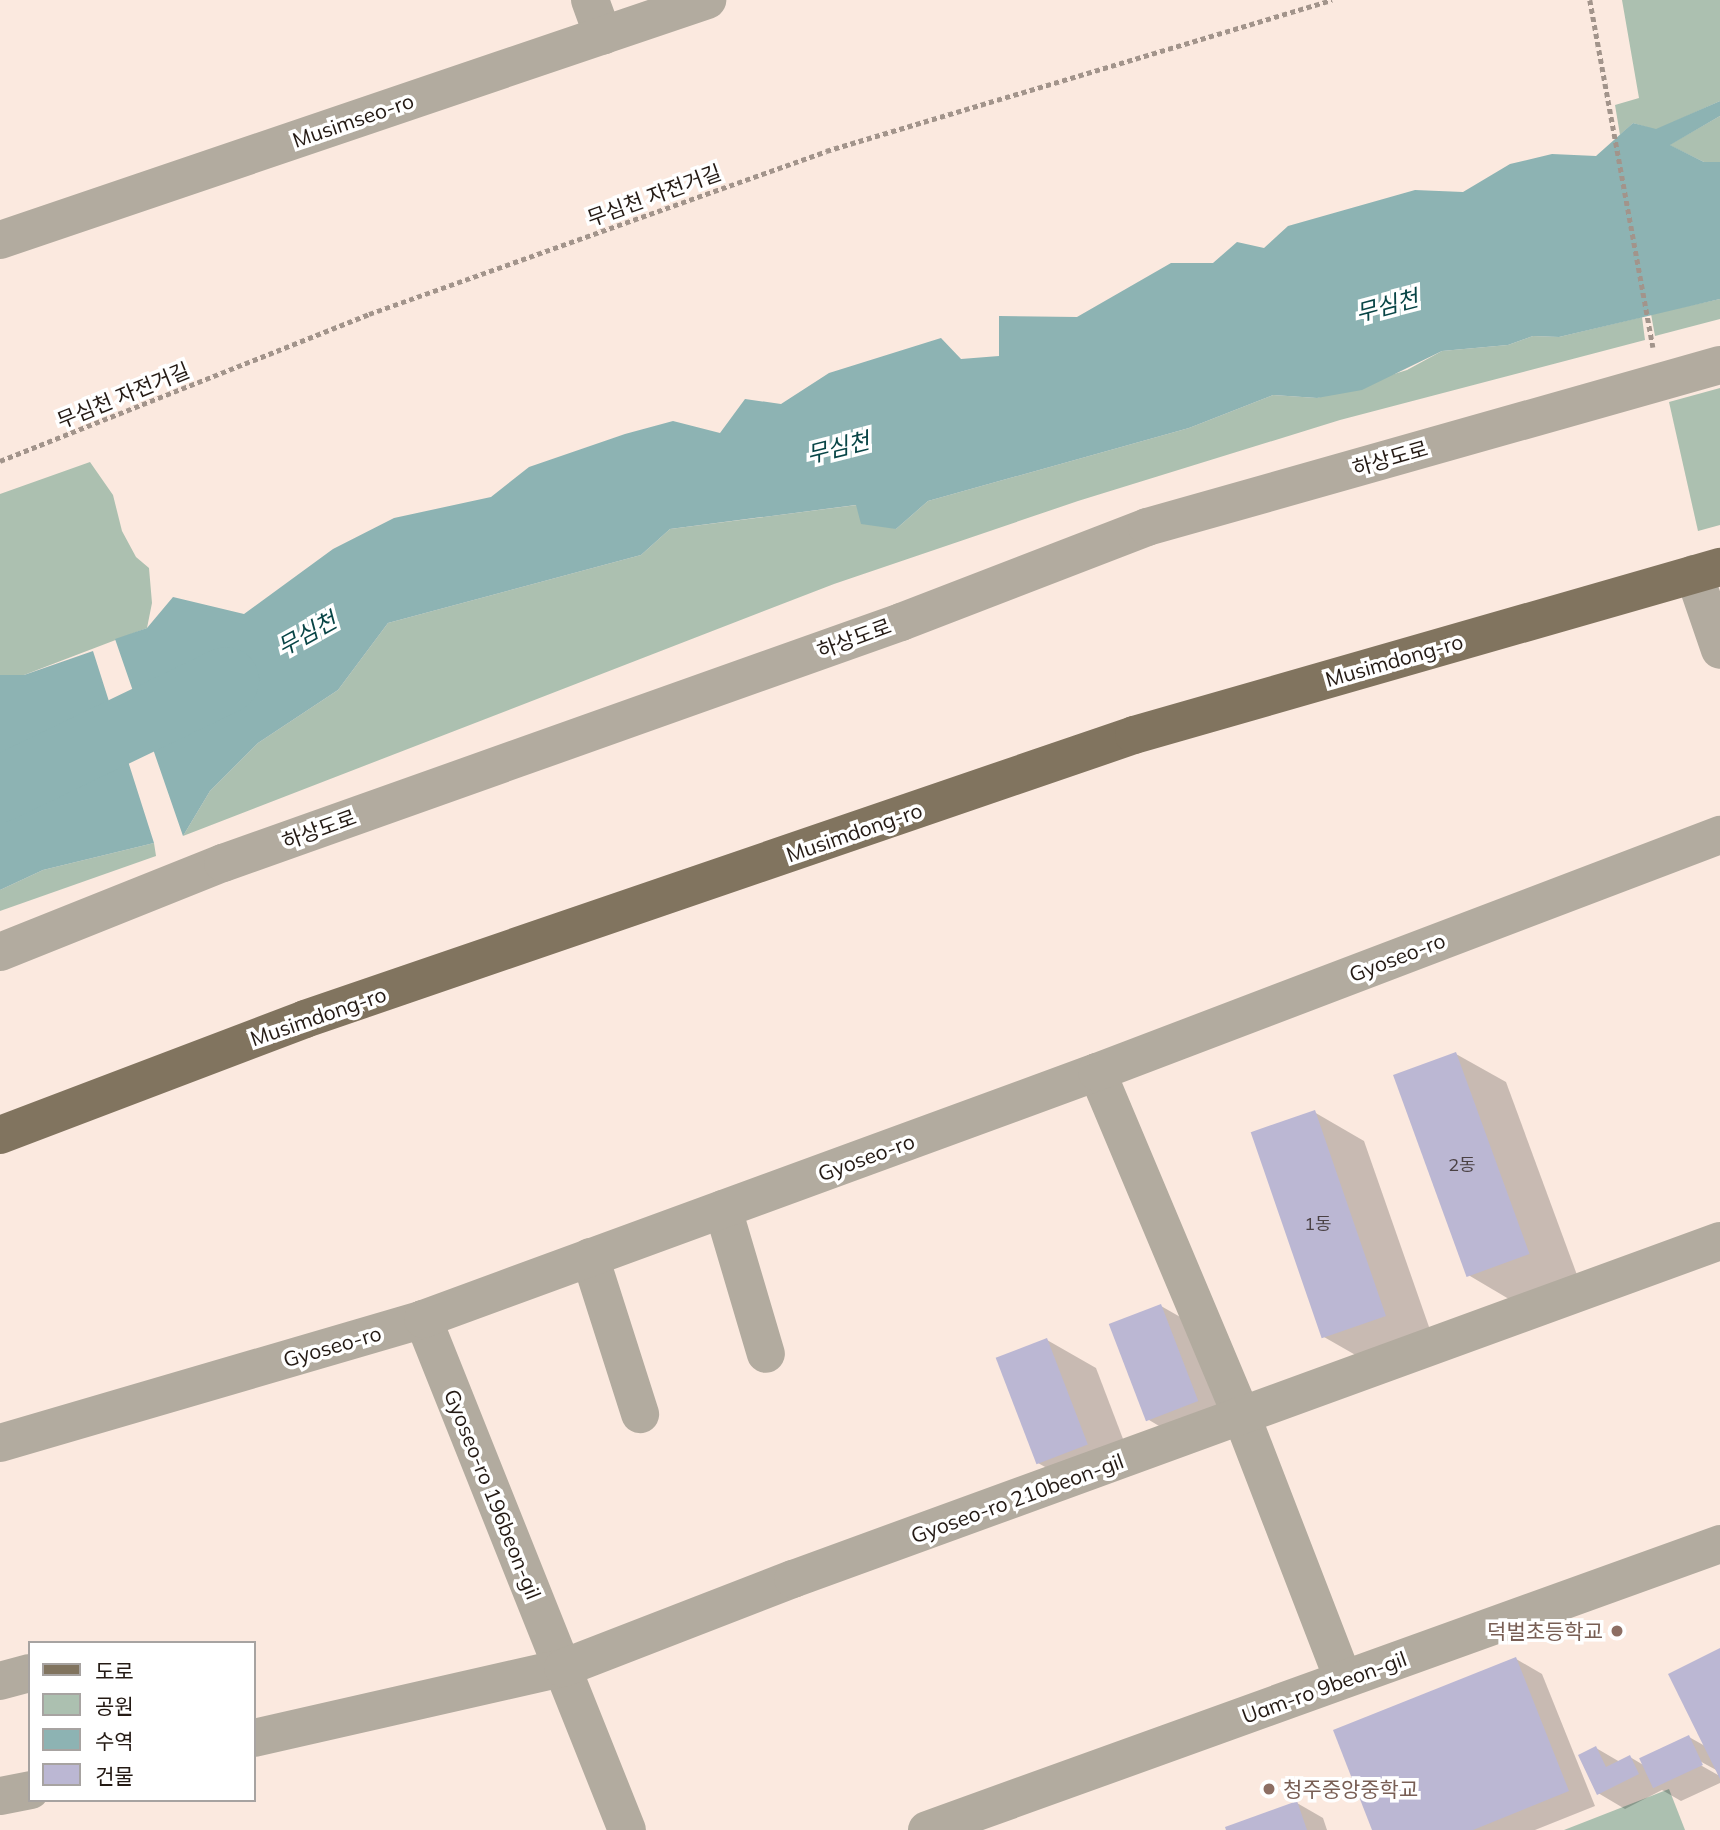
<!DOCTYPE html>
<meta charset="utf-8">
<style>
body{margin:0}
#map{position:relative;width:1720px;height:1830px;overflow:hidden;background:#fbe9df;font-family:Mulish,"Noto Sans KR",sans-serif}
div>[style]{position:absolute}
.green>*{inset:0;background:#acc0b0}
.water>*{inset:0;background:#8db3b3}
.shadow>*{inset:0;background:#0003}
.river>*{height:66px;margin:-33px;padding:0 33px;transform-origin:33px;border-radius:33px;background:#8db3b3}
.building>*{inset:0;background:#bbb7d3;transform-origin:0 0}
.path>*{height:4.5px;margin-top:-2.25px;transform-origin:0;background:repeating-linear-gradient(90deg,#a2948b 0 5px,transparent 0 8.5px)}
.minor>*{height:38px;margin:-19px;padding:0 19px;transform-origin:19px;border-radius:19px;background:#b2ab9f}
.major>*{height:38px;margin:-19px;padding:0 19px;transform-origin:19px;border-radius:19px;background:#81745f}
.dots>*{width:19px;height:19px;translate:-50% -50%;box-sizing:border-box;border:4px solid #fff;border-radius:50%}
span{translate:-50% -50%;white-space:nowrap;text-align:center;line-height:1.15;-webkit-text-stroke:7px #fff;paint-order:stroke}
.number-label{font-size:18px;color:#4a4144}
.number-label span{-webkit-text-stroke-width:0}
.street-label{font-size:21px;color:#241a14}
.education-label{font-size:21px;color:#785e54}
.right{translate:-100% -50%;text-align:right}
.left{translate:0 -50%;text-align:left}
.water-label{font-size:23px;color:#084546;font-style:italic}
.legend{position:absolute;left:28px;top:1641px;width:228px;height:161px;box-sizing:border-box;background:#fff;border:2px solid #a7a3a1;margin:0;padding:9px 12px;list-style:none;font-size:21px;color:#241a14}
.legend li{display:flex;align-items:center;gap:14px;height:35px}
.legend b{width:35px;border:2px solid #a7a3a1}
</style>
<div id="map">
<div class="green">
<i style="clip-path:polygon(1622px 0,1720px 0,1720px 101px,1656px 130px,1633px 123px,1620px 135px,1615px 105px,1639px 98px)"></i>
<i style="clip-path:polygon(1720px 116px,1720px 162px,1704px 162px,1669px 145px)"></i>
<i style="clip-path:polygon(1720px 299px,1720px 319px,1655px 336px,1651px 314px)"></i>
<i style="clip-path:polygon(1642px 317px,1645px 340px,1340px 420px,1078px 501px,834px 584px,183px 836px,210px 791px,258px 743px,338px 690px,388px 623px,641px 555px,670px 529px,857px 505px,896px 529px,928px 501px,1189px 428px,1273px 395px,1317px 398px,1407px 370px,1442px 351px,1508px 345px,1533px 336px,1559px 337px)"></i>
<i style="clip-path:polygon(1720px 388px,1720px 525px,1698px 531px,1669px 402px)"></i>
<i style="clip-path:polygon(90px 462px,113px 495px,122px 531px,136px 557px,149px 568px,152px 603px,147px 628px,24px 675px,0 675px,0 494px)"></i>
<i style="clip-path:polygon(154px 843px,156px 856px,0 911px,0 890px,43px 870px)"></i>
<i style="clip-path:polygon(1669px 1789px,1685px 1830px,1564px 1830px)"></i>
</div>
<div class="water">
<i style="clip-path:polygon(1720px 101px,1720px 116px,1670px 145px,1704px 162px,1720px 162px,1720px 299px,1559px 337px,1533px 336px,1508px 345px,1442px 351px,1362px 390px,1317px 398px,1273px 395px,1189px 428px,928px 501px,896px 529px,861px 524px,856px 505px,670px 529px,641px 555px,388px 623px,338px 690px,258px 743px,210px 791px,183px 836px,115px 639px,147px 628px,173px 597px,244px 614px,333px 549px,394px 518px,491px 497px,529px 467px,625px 434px,673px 421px,720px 433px,745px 399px,781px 404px,829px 373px,941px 338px,961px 359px,999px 356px,999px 316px,1077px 317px,1171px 263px,1213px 263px,1237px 242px,1264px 248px,1288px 226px,1415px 190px,1463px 192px,1510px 164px,1552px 154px,1596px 156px,1633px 123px,1656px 129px)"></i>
<i style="clip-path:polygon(93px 651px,154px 843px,43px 870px,0 890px,0 675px,24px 675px)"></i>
</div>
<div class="shadow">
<i style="clip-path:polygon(1456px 1054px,1506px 1082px,1580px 1283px,1519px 1305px,1470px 1276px)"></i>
<i style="clip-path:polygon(1314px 1112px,1364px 1141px,1435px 1344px,1373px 1365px,1324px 1337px)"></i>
<i style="clip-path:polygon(1161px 1306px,1210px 1334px,1247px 1429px,1198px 1449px,1149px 1420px)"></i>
<i style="clip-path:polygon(1047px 1340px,1096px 1368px,1136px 1473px,1088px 1491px,1038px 1463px)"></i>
<i style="clip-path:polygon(evenodd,1720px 1650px,1720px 1783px,1681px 1801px,1662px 1790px,1625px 1809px,1598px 1793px,1596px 1748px,1620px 1762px,1630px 1757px,1645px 1766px,1689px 1737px,1705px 1746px,1720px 1650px,1696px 1759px,1718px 1771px,1718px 1775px,1695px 1762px,1696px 1759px)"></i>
<i style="clip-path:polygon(1516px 1659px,1542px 1674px,1595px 1806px,1535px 1830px,1374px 1830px)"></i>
<i style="clip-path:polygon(1297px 1803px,1323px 1818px,1327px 1830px,1228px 1830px)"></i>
</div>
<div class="river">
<i style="left:0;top:789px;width:251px;rotate:-25.7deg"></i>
</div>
<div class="building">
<i style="left:1456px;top:1052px;width:215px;height:67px;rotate:70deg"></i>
<i style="left:1315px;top:1110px;width:218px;height:68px;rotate:71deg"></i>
<i style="left:1161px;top:1304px;width:104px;height:56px;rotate:69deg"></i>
<i style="left:1047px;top:1338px;width:114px;height:55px;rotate:69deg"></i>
<i style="clip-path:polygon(1720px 1648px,1720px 1779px,1668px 1674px)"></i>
<i style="clip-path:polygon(1516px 1657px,1569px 1791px,1473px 1830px,1372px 1830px,1333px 1730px)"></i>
<i style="left:1689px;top:1735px;width:33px;height:55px;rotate:65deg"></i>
<i style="clip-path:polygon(1596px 1746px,1606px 1767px,1630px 1755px,1639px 1774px,1597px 1795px,1578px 1755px)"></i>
<i style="clip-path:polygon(1297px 1801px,1307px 1830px,1226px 1830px,1225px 1827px)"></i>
</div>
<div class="path">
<i style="left:1590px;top:0;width:353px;rotate:79.7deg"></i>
<i style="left:0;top:461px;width:397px;rotate:-21.7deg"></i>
<i style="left:369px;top:314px;width:485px;rotate:-19.6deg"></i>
<i style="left:826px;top:151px;width:528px;rotate:-16.62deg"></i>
</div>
<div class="minor">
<i style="left:590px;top:0;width:38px;rotate:70deg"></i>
<i style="left:0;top:240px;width:747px;rotate:-18.75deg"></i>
<i style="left:1694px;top:574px;width:80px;rotate:71.1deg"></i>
<i style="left:0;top:952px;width:240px;rotate:-21.8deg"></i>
<i style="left:223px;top:863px;width:720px;rotate:-19.57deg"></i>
<i style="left:901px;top:622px;width:264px;rotate:-21.1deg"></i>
<i style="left:1147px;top:527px;width:595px;rotate:-15.79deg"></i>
<i style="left:1097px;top:1072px;width:374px;rotate:67.2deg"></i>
<i style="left:1242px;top:1417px;width:281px;rotate:68.9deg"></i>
<i style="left:723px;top:1209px;width:151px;rotate:73.5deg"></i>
<i style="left:590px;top:1257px;width:165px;rotate:72.3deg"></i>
<i style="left:423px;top:1319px;width:550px;rotate:68.24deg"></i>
<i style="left:0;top:1443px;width:441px;rotate:-16.3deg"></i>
<i style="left:423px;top:1319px;width:718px;rotate:-20.13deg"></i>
<i style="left:1097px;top:1072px;width:667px;rotate:-20.83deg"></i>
<i style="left:0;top:1681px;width:31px;rotate:-15deg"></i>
<i style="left:254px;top:1738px;width:317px;rotate:-12.8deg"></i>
<i style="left:563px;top:1668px;width:247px;rotate:-21.2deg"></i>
<i style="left:793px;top:1579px;width:987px;rotate:-20.03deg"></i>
<i style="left:0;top:1796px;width:31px;rotate:-11deg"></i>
<i style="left:927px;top:1830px;width:843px;rotate:-19.83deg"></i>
</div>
<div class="major">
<i style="left:0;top:1135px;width:326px;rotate:-20.8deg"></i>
<i style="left:305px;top:1019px;width:876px;rotate:-18.91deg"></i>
<i style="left:1134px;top:735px;width:610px;rotate:-16deg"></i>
</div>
<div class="dots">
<i style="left:1617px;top:1631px;background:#8d6e63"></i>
<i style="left:1269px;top:1789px;background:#8d6e63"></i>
</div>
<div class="number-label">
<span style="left:1462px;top:1165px">2동</span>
<span style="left:1318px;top:1224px">1동</span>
</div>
<div class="street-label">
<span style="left:353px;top:120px;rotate:-19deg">Musimseo-ro</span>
<span style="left:654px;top:195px;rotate:-20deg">무심천 자전거길</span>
<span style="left:123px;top:395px;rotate:-22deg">무심천 자전거길</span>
<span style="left:1390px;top:458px;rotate:-16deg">하상도로</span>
<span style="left:854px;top:638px;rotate:-20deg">하상도로</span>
<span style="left:1394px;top:660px;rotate:-16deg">Musimdong-ro</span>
<span style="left:319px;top:829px;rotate:-20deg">하상도로</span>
<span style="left:854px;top:832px;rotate:-19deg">Musimdong-ro</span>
<span style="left:1397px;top:957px;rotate:-21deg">Gyoseo-ro</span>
<span style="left:318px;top:1016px;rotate:-19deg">Musimdong-ro</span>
<span style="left:866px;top:1157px;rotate:-20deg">Gyoseo-ro</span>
<span style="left:332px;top:1346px;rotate:-16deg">Gyoseo-ro</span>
<span style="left:493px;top:1494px;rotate:68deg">Gyoseo-ro 196beon-gil</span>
<span style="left:1017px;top:1498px;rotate:-20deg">Gyoseo-ro 210beon-gil</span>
<span style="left:1324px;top:1687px;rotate:-20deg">Uam-ro 9beon-gil</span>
</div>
<div class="education-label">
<span class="right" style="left:1603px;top:1631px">덕벌초등학교</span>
<span class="left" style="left:1283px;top:1789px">청주중앙중학교</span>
</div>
<div class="water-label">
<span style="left:1387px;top:306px;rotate:-15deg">무심천</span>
<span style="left:838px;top:448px;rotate:-14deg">무심천</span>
<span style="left:307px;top:634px;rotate:-29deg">무심천</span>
</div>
<ul class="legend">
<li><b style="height:9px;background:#81745f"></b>도로</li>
<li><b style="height:19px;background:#acc0b0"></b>공원</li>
<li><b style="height:19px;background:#8db3b3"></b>수역</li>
<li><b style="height:19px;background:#bbb7d3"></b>건물</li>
</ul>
</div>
